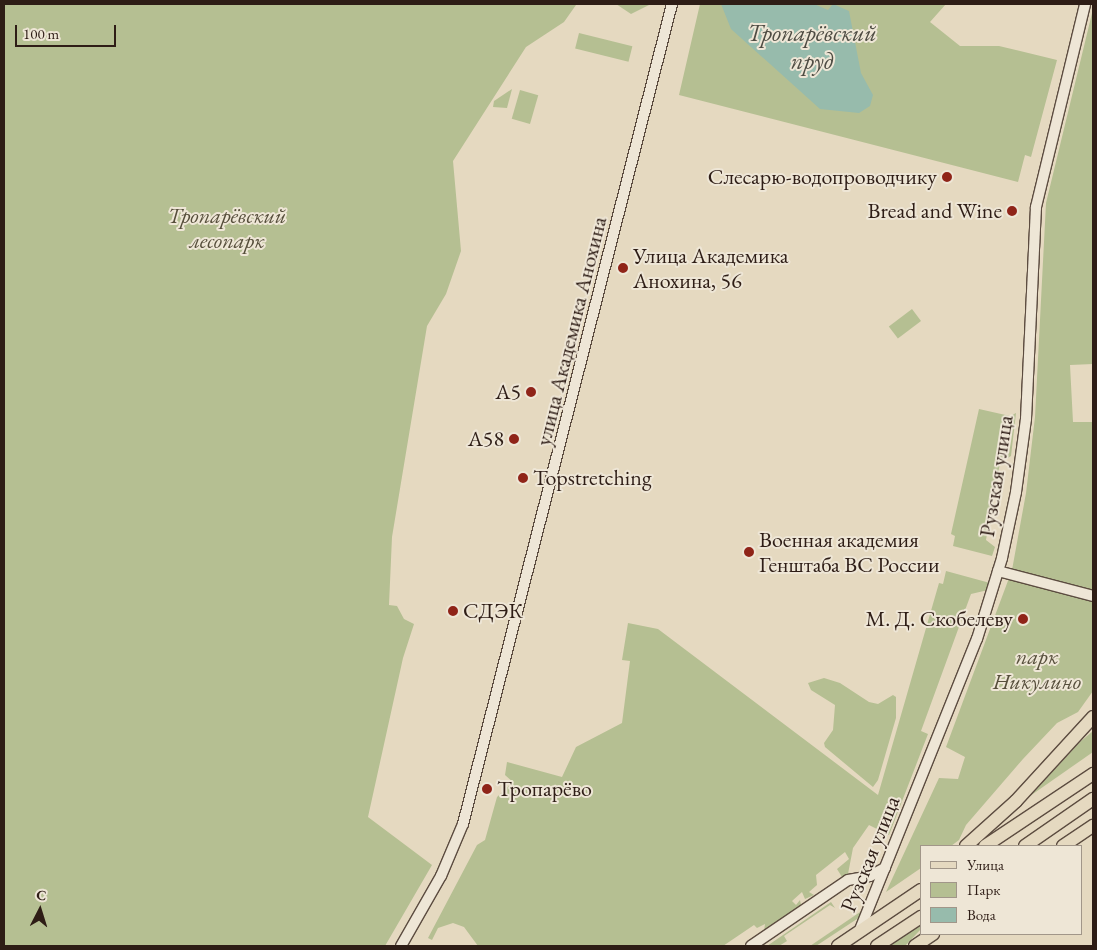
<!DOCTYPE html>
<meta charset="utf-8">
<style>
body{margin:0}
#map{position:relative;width:1097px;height:950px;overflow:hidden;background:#e5d9c0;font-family:"EB Garamond",serif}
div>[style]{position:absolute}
.green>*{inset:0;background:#b5bf92;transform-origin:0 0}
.water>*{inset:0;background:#97bbac}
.roads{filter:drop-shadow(1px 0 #5c4c40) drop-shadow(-1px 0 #5c4c40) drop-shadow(0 1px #5c4c40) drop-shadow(0 -1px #5c4c40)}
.minor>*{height:10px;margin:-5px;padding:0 5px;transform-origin:5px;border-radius:5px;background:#eee6d6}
.major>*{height:12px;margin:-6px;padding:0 6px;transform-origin:6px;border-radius:6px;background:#e5d9c0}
.dots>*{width:14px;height:14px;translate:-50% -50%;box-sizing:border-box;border:2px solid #eee6d6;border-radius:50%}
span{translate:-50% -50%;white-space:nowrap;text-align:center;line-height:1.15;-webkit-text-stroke:4px #eee6d6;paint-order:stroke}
.poi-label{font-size:22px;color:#2e1d16}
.right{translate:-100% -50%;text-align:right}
.left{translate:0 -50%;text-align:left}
.park-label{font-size:22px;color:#564e3b;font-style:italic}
.street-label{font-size:22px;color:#2e1d16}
.water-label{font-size:24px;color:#4e4c43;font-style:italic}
.frame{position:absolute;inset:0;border:5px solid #2e1d16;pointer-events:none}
.legend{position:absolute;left:920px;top:845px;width:162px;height:90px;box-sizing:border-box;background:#eee6d6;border:1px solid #a19689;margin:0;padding:6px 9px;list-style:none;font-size:15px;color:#2e1d16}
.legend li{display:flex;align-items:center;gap:10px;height:25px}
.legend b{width:25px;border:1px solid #a19689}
.north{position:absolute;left:15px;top:885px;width:50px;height:50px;-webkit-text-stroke:4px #eee6d6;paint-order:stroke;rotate:5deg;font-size:14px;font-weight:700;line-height:20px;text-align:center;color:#2e1d16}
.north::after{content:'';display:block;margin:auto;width:18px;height:22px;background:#2e1d16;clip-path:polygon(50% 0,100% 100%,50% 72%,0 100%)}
.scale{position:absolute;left:15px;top:25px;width:101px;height:22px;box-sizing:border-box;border:2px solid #2e1d16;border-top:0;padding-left:6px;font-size:15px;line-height:18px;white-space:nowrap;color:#2e1d16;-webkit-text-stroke:4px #eee6d6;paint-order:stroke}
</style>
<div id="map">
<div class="green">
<i style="clip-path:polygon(4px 4px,581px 4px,576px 5px,564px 22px,526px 47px,453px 161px,461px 251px,446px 294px,427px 326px,392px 537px,389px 605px,397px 606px,404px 619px,414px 624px,403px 658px,368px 817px,432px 865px,385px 946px,4px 946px)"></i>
<i style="clip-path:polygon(616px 4px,651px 4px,631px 14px)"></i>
<i style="clip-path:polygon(700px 4px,946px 4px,930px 22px,960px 46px,999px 46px,1057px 60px,1031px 157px,1025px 155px,1018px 182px,679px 95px)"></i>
<i style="clip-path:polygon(1093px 9px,1093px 364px,1070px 365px,1073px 422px,1093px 422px,1093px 691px,1078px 712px,1057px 723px,1023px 759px,966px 825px,959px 840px,951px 846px,921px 846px,921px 868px,886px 892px,939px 778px,958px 779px,965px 757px,946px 747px,1012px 570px,1026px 493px,1035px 417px,1046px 203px)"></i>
<i style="left:579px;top:33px;width:55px;height:16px;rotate:14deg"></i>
<i style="clip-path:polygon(512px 89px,507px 108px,493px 107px,494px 101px)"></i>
<i style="left:520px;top:90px;width:19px;height:30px;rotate:16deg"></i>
<i style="left:912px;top:309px;width:15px;height:29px;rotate:53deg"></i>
<i style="clip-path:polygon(979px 409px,1010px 416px,1016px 413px,1011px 456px,1000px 463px,986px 540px,995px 547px,992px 556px,953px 546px,955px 536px,951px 534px)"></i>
<i style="clip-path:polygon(946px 571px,990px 583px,988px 590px,971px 594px,921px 731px,928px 734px,889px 835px,869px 825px,853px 848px,848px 874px,842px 877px,837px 869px,849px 859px,845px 852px,816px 875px,817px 885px,809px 892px,814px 895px,805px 899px,802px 892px,792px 901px,796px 905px,800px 900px,801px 905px,764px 931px,765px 924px,757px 928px,754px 925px,723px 946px,478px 946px,464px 927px,453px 923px,438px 928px,432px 940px,428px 938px,477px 845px,485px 840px,497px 797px,513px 782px,505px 775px,507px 762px,562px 777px,576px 747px,622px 723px,630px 661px,622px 660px,628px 623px,658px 629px,878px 795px,939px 583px,943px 584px)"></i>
<i style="clip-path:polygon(824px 678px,840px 683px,869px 702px,878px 704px,893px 695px,896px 697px,896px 718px,878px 780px,873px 787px,825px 747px,824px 743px,833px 730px,835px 705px,811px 690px,808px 683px)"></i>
<i style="clip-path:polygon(1093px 731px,1093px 752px,1030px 796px,1080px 742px)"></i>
<i style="clip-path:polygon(831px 902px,835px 908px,830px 905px,784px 936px,787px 941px,779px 946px,767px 946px)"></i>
<i style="clip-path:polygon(866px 908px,860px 917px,816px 946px,810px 946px)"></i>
<i style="clip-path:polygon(921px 925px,921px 929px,905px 946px,890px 946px)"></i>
</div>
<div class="water">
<i style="clip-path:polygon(721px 4px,814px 4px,828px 10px,833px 4px,849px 11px,861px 73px,873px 95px,870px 106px,859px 113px,820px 109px,731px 29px)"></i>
</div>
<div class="roads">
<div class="minor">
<i style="left:998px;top:571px;width:98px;rotate:14.7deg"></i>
<i style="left:859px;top:932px;width:316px;rotate:-68.1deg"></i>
<i style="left:977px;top:639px;width:85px;rotate:-72.8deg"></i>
<i style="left:1002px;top:558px;width:67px;rotate:-78deg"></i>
<i style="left:1016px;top:492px;width:74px;rotate:-82.2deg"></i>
<i style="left:1026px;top:419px;width:212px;rotate:-87.3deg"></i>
<i style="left:1036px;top:207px;width:209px;rotate:-76.4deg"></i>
<i style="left:401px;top:946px;width:81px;rotate:-60.3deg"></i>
<i style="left:441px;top:876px;width:56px;rotate:-67.1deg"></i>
<i style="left:463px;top:824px;width:846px;rotate:-75.7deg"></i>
<i style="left:751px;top:946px;width:117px;rotate:-34.2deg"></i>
<i style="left:848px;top:880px;width:22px;rotate:-10deg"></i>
<i style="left:870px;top:876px;width:17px;rotate:-28deg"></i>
</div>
<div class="major">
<i style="left:966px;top:846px;width:67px;rotate:-42deg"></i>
<i style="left:1016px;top:801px;width:114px;rotate:-47.5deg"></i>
<i style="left:985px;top:846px;width:130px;rotate:-33.7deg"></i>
<i style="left:1025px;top:846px;width:83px;rotate:-34.7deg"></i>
<i style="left:1063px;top:846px;width:36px;rotate:-34deg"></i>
<i style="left:838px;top:946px;width:100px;rotate:-34deg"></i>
<i style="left:877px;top:946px;width:53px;rotate:-33.4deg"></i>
<i style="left:915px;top:946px;width:22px;rotate:-34deg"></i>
</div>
</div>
<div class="dots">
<i style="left:947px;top:177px;background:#8f2418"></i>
<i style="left:1012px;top:211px;background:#8f2418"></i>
<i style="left:623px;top:268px;background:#8f2418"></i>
<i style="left:531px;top:392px;background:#8f2418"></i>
<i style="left:514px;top:439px;background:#8f2418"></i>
<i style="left:523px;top:478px;background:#8f2418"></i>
<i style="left:749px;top:552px;background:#8f2418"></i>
<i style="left:453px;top:611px;background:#8f2418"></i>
<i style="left:1023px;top:619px;background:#8f2418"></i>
<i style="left:487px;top:789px;background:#8f2418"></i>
</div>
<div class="poi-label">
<span class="right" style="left:937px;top:177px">Слесарю-водопроводчику</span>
<span class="right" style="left:1002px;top:211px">Bread and Wine</span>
<span class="left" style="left:633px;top:268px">Улица Академика<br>Анохина, 56</span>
<span class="right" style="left:521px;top:392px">А5</span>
<span class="right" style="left:504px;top:439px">А58</span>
<span class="left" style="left:533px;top:478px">Topstretching</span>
<span class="left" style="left:759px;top:552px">Военная академия<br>Генштаба ВС России</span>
<span class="left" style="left:463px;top:611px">СДЭК</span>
<span class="right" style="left:1013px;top:619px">М. Д. Скобелеву</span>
<span class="left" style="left:497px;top:789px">Тропарёво</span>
</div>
<div class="park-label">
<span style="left:227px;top:228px">Тропарёвский<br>лесопарк</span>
<span style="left:1037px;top:669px">парк<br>Никулино</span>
</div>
<div class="street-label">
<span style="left:571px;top:331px;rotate:-76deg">улица Академика Анохина</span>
<span style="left:996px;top:476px;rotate:-81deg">Рузская улица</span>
<span style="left:870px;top:854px;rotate:-68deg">Рузская улица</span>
</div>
<div class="water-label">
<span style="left:812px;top:47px">Тропарёвский<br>пруд</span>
</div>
<div class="frame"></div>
<ul class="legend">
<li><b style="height:6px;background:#e5d9c0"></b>Улица</li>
<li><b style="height:14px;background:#b5bf92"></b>Парк</li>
<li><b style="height:14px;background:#97bbac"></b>Вода</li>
</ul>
<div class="north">С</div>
<div class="scale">100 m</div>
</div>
